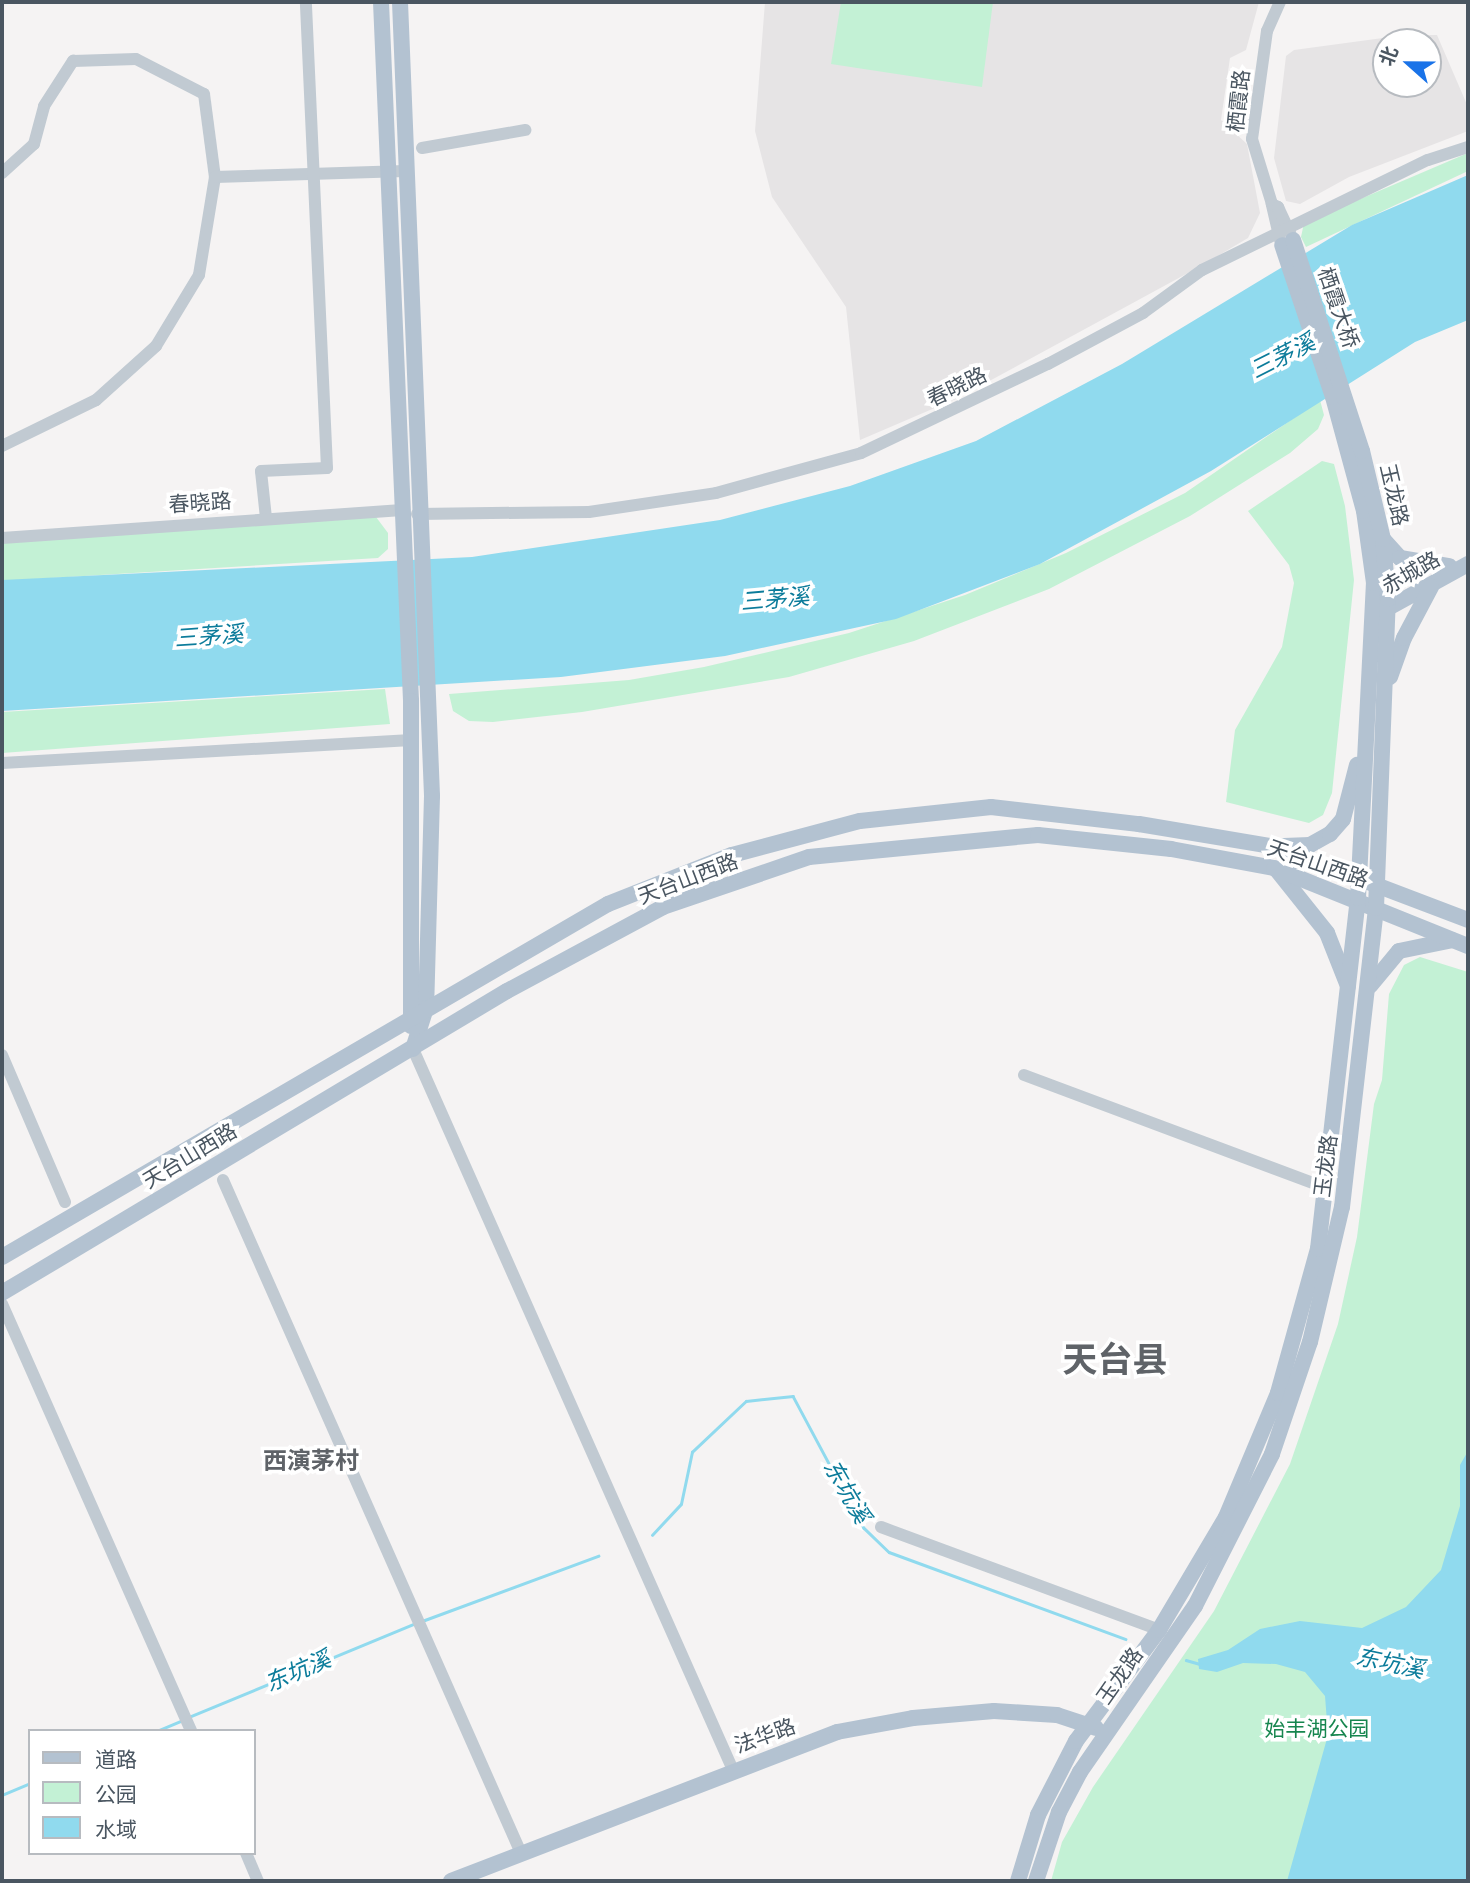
<!DOCTYPE html>
<meta charset="utf-8">
<style>
body{margin:0}
#map{position:relative;width:1470px;height:1883px;overflow:hidden;background:#f5f3f3;font-family:"Roboto Condensed","Noto Sans SC",sans-serif}
div>[style]{position:absolute}
.education>*{inset:0;background:#e6e4e5}
.green>*{inset:0;background:#c3f1d5}
.water>*{inset:0;background:#90daee}
.stream>*{height:2.5px;margin:-1.25px;padding:0 1.25px;transform-origin:1.25px;border-radius:1.25px;background:#90daee}
.minor>*{height:12px;margin:-6px;padding:0 6px;transform-origin:6px;border-radius:6px;background:#c1cad2}
.major>*{height:16px;margin:-8px;padding:0 8px;transform-origin:8px;border-radius:8px;background:#b3c2d1}
span{translate:-50% -50%;white-space:nowrap;text-align:center;line-height:1.15;-webkit-text-stroke:7px #fff;paint-order:stroke}
.street-label{font-size:21px;color:#4a5661}
.park-label{font-size:21px;color:#17864f}
.water-label{font-size:23px;color:#0c7c9b;font-style:italic}
.quarter-label{font-size:24px;color:#5f6368;font-weight:700}
.town-label{font-size:35px;color:#5f6368;font-weight:700}
.frame{position:absolute;inset:0;border:4px solid #4a5661;pointer-events:none}
.legend{position:absolute;left:28px;top:1729px;width:228px;height:126px;box-sizing:border-box;background:#fff;border:2px solid #b7bbc0;margin:0;padding:9px 12px;list-style:none;font-size:21px;color:#4a5661}
.legend li{display:flex;align-items:center;gap:14px;height:35px}
.legend b{width:35px;border:2px solid #b7bbc0}
.north{position:absolute;left:1372px;top:28px;width:70px;height:70px;box-sizing:border-box;background:#fff;border:2px solid #b7bbc0;border-radius:50%;rotate:291deg;font-size:19px;font-weight:700;line-height:28px;text-align:center;color:#4a5661}
.north::after{content:'';display:block;margin:auto;width:24px;height:32px;background:#1a73e8;clip-path:polygon(50% 0,100% 100%,50% 72%,0 100%)}
</style>
<div id="map">
<div class="education">
<i style="clip-path:polygon(765px 2px,1259px 2px,1246px 50px,1230px 58px,1221px 120px,1247px 144px,1260px 213px,1248px 238px,1199px 267px,958px 398px,860px 440px,846px 307px,772px 197px,755px 131px)"></i>
<i style="clip-path:polygon(evenodd,1405px 35px,1437px 35px,1468px 107px,1468px 131px,1349px 177px,1300px 204px,1286px 201px,1274px 158px,1286px 56px,1294px 50px,1405px 35px,1386px 42px,1428px 42px,1428px 84px,1386px 84px,1386px 42px)"></i>
</div>
<div class="green">
<i style="clip-path:polygon(841px 2px,993px 2px,982px 87px,831px 64px)"></i>
<i style="clip-path:polygon(1468px 153px,1468px 171px,1306px 247px,1301px 237px,1304px 223px)"></i>
<i style="clip-path:polygon(1320px 400px,1324px 415px,1318px 429px,1290px 453px,1190px 516px,1049px 589px,914px 641px,789px 677px,582px 712px,493px 722px,469px 721px,453px 711px,449px 694px,629px 680px,704px 667px,849px 633px,965px 595px,1066px 553px,1185px 493px)"></i>
<i style="clip-path:polygon(1322px 461px,1334px 464px,1345px 506px,1354px 580px,1332px 793px,1323px 815px,1309px 823px,1226px 802px,1235px 730px,1282px 647px,1294px 583px,1289px 565px,1248px 511px)"></i>
<i style="clip-path:polygon(376px 517px,388px 533px,388px 549px,378px 558px,2px 581px,2px 538px)"></i>
<i style="clip-path:polygon(385px 689px,390px 724px,2px 753px,2px 712px)"></i>
<i style="clip-path:polygon(1420px 957px,1468px 972px,1468px 1881px,1051px 1881px,1062px 1842px,1093px 1787px,1214px 1611px,1290px 1464px,1338px 1324px,1357px 1237px,1374px 1104px,1382px 1080px,1389px 994px,1404px 965px)"></i>
</div>
<div class="water">
<i style="clip-path:polygon(1468px 175px,1468px 320px,1415px 342px,1211px 471px,1040px 564px,896px 619px,725px 656px,561px 677px,2px 711px,2px 580px,472px 557px,720px 520px,850px 486px,976px 441px,1122px 364px,1352px 225px)"></i>
<i style="clip-path:polygon(1468px 1451px,1468px 1881px,1287px 1881px,1328px 1735px,1325px 1696px,1305px 1672px,1276px 1664px,1243px 1663px,1217px 1672px,1199px 1669px,1198px 1659px,1228px 1650px,1260px 1629px,1300px 1621px,1362px 1628px,1406px 1607px,1441px 1570px,1460px 1506px,1460px 1465px)"></i>
</div>
<div class="stream">
<i style="left:652px;top:1535px;width:42px;rotate:-46.9deg"></i>
<i style="left:681px;top:1504px;width:53px;rotate:-78.1deg"></i>
<i style="left:692px;top:1452px;width:74px;rotate:-43.4deg"></i>
<i style="left:746px;top:1401px;width:47px;rotate:-6.1deg"></i>
<i style="left:793px;top:1396px;width:149px;rotate:61.9deg"></i>
<i style="left:863px;top:1527px;width:36px;rotate:44deg"></i>
<i style="left:889px;top:1552px;width:252px;rotate:20.2deg"></i>
<i style="left:422px;top:1621px;width:188px;rotate:-20.3deg"></i>
<i style="left:1186px;top:1660px;width:15px;rotate:16deg"></i>
<i style="left:189px;top:1717px;width:246px;rotate:-22.5deg"></i>
<i style="left:157px;top:1731px;width:28px;rotate:-23deg"></i>
<i style="left:2px;top:1795px;width:30px;rotate:-23deg"></i>
</div>
<div class="minor">
<i style="left:422px;top:148px;width:105px;rotate:-9.9deg"></i>
<i style="left:2px;top:173px;width:43px;rotate:-42.2deg"></i>
<i style="left:34px;top:144px;width:39px;rotate:-75deg"></i>
<i style="left:44px;top:106px;width:54px;rotate:-57.2deg"></i>
<i style="left:73px;top:61px;width:63px;rotate:-1.8deg"></i>
<i style="left:136px;top:59px;width:76px;rotate:27.2deg"></i>
<i style="left:204px;top:94px;width:84px;rotate:82.5deg"></i>
<i style="left:215px;top:177px;width:99px;rotate:99.3deg"></i>
<i style="left:199px;top:275px;width:83px;rotate:121.2deg"></i>
<i style="left:156px;top:346px;width:81px;rotate:138deg"></i>
<i style="left:96px;top:400px;width:105px;rotate:153.9deg"></i>
<i style="left:215px;top:177px;width:190px;rotate:-1.8deg"></i>
<i style="left:1272px;top:204px;width:68px;rotate:-107.1deg"></i>
<i style="left:1252px;top:139px;width:109px;rotate:-82.1deg"></i>
<i style="left:1267px;top:31px;width:32px;rotate:-66deg"></i>
<i style="left:1280px;top:240px;width:37px;rotate:-103deg"></i>
<i style="left:1272px;top:204px;width:7px;rotate:27deg"></i>
<i style="left:1278px;top:207px;width:29px;rotate:65deg"></i>
<i style="left:417px;top:514px;width:172px;rotate:-0.7deg"></i>
<i style="left:589px;top:512px;width:128px;rotate:-8.5deg"></i>
<i style="left:716px;top:493px;width:150px;rotate:-15.4deg"></i>
<i style="left:861px;top:453px;width:207px;rotate:-25.5deg"></i>
<i style="left:1048px;top:364px;width:108px;rotate:-28.2deg"></i>
<i style="left:1143px;top:313px;width:73px;rotate:-36.1deg"></i>
<i style="left:1202px;top:270px;width:251px;rotate:-26deg"></i>
<i style="left:1428px;top:160px;width:42px;rotate:-18deg"></i>
<i style="left:266px;top:518px;width:47px;rotate:-96.1deg"></i>
<i style="left:261px;top:471px;width:66px;rotate:-2.6deg"></i>
<i style="left:327px;top:468px;width:466px;rotate:-92.6deg"></i>
<i style="left:2px;top:538px;width:401px;rotate:-4deg"></i>
<i style="left:2px;top:763px;width:410px;rotate:-3.2deg"></i>
<i style="left:413px;top:1049px;width:789px;rotate:66.07deg"></i>
<i style="left:2px;top:1055px;width:160px;rotate:66.8deg"></i>
<i style="left:1024px;top:1075px;width:323px;rotate:20.5deg"></i>
<i style="left:223px;top:1180px;width:736px;rotate:66.12deg"></i>
<i style="left:2px;top:1304px;width:467px;rotate:66.1deg"></i>
<i style="left:881px;top:1527px;width:296px;rotate:20.3deg"></i>
<i style="left:246px;top:1853px;width:30px;rotate:67deg"></i>
</div>
<div class="major">
<i style="left:381px;top:2px;width:700px;rotate:87.54deg"></i>
<i style="left:411px;top:701px;width:325px;rotate:90deg"></i>
<i style="left:400px;top:2px;width:795px;rotate:87.69deg"></i>
<i style="left:432px;top:796px;width:212px;rotate:91.6deg"></i>
<i style="left:426px;top:1008px;width:43px;rotate:107.6deg"></i>
<i style="left:1383px;top:539px;width:25px;rotate:48deg"></i>
<i style="left:1400px;top:558px;width:50px;rotate:9.3deg"></i>
<i style="left:1379px;top:613px;width:102px;rotate:-28.8deg"></i>
<i style="left:1390px;top:677px;width:41px;rotate:-70.3deg"></i>
<i style="left:1404px;top:638px;width:58px;rotate:-62.1deg"></i>
<i style="left:1284px;top:846px;width:26px;rotate:-2deg"></i>
<i style="left:1310px;top:845px;width:23px;rotate:-29deg"></i>
<i style="left:1330px;top:834px;width:20px;rotate:-49deg"></i>
<i style="left:1343px;top:819px;width:56px;rotate:-75.5deg"></i>
<i style="left:1276px;top:869px;width:82px;rotate:51.4deg"></i>
<i style="left:1327px;top:933px;width:57px;rotate:68.4deg"></i>
<i style="left:1370px;top:986px;width:45px;rotate:-50.4deg"></i>
<i style="left:1399px;top:951px;width:54px;rotate:-11.7deg"></i>
<i style="left:2px;top:1257px;width:701px;rotate:-30.22deg"></i>
<i style="left:608px;top:904px;width:133px;rotate:-21.6deg"></i>
<i style="left:732px;top:855px;width:132px;rotate:-14.9deg"></i>
<i style="left:860px;top:821px;width:132px;rotate:-6.1deg"></i>
<i style="left:991px;top:807px;width:149px;rotate:6.6deg"></i>
<i style="left:1139px;top:824px;width:139px;rotate:9.5deg"></i>
<i style="left:1276px;top:847px;width:205px;rotate:20.8deg"></i>
<i style="left:2px;top:1293px;width:588px;rotate:-30.88deg"></i>
<i style="left:507px;top:991px;width:177px;rotate:-28.3deg"></i>
<i style="left:663px;top:907px;width:154px;rotate:-18.9deg"></i>
<i style="left:809px;top:857px;width:230px;rotate:-5.5deg"></i>
<i style="left:1038px;top:835px;width:134px;rotate:6deg"></i>
<i style="left:1171px;top:849px;width:105px;rotate:10.5deg"></i>
<i style="left:1274px;top:868px;width:209px;rotate:21.9deg"></i>
<i style="left:451px;top:1881px;width:414px;rotate:-21.1deg"></i>
<i style="left:837px;top:1732px;width:77px;rotate:-10.4deg"></i>
<i style="left:913px;top:1718px;width:81px;rotate:-4.9deg"></i>
<i style="left:994px;top:1711px;width:63px;rotate:3.6deg"></i>
<i style="left:1057px;top:1715px;width:41px;rotate:18.4deg"></i>
<i style="left:1018px;top:1881px;width:69px;rotate:-73.1deg"></i>
<i style="left:1038px;top:1815px;width:83px;rotate:-62.8deg"></i>
<i style="left:1076px;top:1741px;width:139px;rotate:-53.2deg"></i>
<i style="left:1159px;top:1630px;width:131px;rotate:-59.3deg"></i>
<i style="left:1226px;top:1517px;width:134px;rotate:-67.2deg"></i>
<i style="left:1278px;top:1393px;width:149px;rotate:-74.5deg"></i>
<i style="left:1318px;top:1249px;width:353px;rotate:-83.5deg"></i>
<i style="left:1358px;top:898px;width:315px;rotate:-87.1deg"></i>
<i style="left:1374px;top:583px;width:73px;rotate:-97.9deg"></i>
<i style="left:1364px;top:511px;width:118px;rotate:-105.2deg"></i>
<i style="left:1333px;top:397px;width:160px;rotate:-108.5deg"></i>
<i style="left:1036px;top:1881px;width:73px;rotate:-71.6deg"></i>
<i style="left:1059px;top:1812px;width:45px;rotate:-62.3deg"></i>
<i style="left:1080px;top:1772px;width:202px;rotate:-55.3deg"></i>
<i style="left:1195px;top:1606px;width:170px;rotate:-63.1deg"></i>
<i style="left:1272px;top:1454px;width:118px;rotate:-71.3deg"></i>
<i style="left:1310px;top:1342px;width:139px;rotate:-76.7deg"></i>
<i style="left:1342px;top:1207px;width:301px;rotate:-83.5deg"></i>
<i style="left:1376px;top:908px;width:309px;rotate:-87.8deg"></i>
<i style="left:1388px;top:599px;width:60px;rotate:-94.8deg"></i>
<i style="left:1383px;top:539px;width:90px;rotate:-103.4deg"></i>
<i style="left:1362px;top:451px;width:222px;rotate:-108.1deg"></i>
</div>
<div class="street-label">
<span style="left:1239px;top:101px;rotate:-84deg">栖霞路</span>
<span style="left:1338px;top:308px;rotate:71deg">栖霞大桥</span>
<span style="left:957px;top:387px;rotate:-26deg">春晓路</span>
<span style="left:1394px;top:495px;rotate:77deg">玉龙路</span>
<span style="left:200px;top:503px;rotate:-4deg">春晓路</span>
<span style="left:1411px;top:573px;rotate:-30deg">赤城路</span>
<span style="left:1318px;top:864px;rotate:19deg">天台山西路</span>
<span style="left:688px;top:879px;rotate:-21deg">天台山西路</span>
<span style="left:190px;top:1156px;rotate:-31deg">天台山西路</span>
<span style="left:1326px;top:1166px;rotate:-83deg">玉龙路</span>
<span style="left:1120px;top:1676px;rotate:-55deg">玉龙路</span>
<span style="left:765px;top:1736px;rotate:-20deg">法华路</span>
</div>
<div class="park-label">
<span style="left:1317px;top:1729px">始丰湖公园</span>
</div>
<div class="water-label">
<span style="left:1283px;top:357px;rotate:-27deg">三茅溪</span>
<span style="left:775px;top:600px;rotate:-5deg">三茅溪</span>
<span style="left:209px;top:637px;rotate:-4deg">三茅溪</span>
<span style="left:846px;top:1492px;rotate:60deg">东坑溪</span>
<span style="left:1390px;top:1664px;rotate:12deg">东坑溪</span>
<span style="left:298px;top:1672px;rotate:-23deg">东坑溪</span>
</div>
<div class="quarter-label">
<span style="left:311px;top:1462px">西演茅村</span>
</div>
<div class="town-label">
<span style="left:1115px;top:1361px">天台县</span>
</div>
<div class="frame"></div>
<ul class="legend">
<li><b style="height:9px;background:#b3c2d1"></b>道路</li>
<li><b style="height:19px;background:#c3f1d5"></b>公园</li>
<li><b style="height:19px;background:#90daee"></b>水域</li>
</ul>
<div class="north">北</div>
</div>
